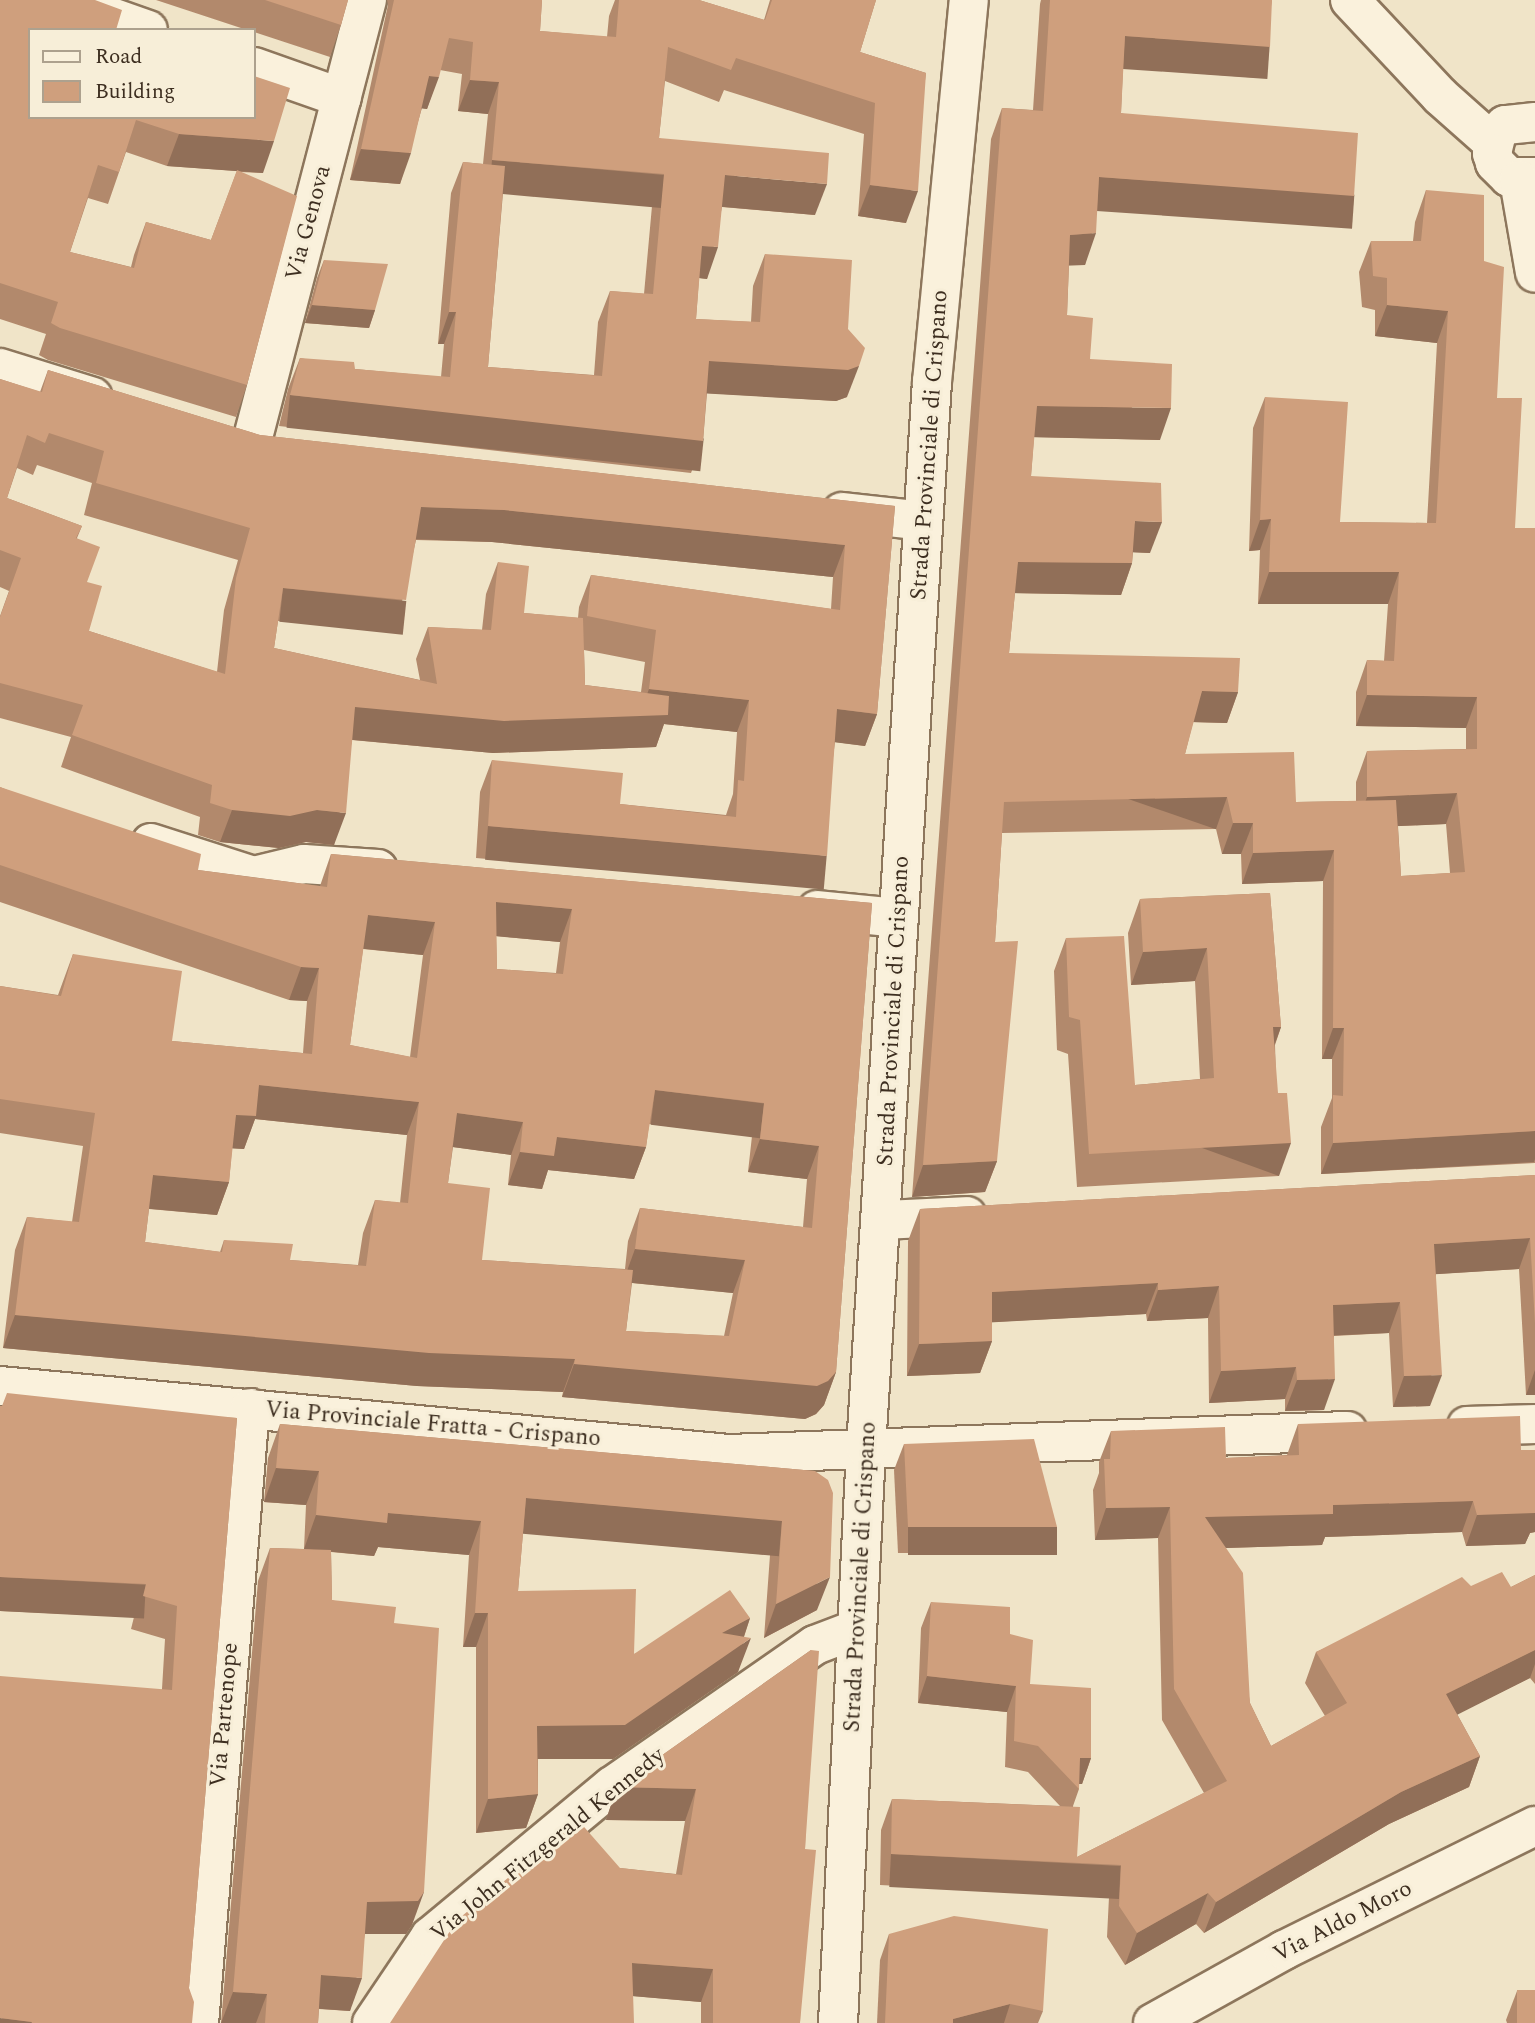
<!DOCTYPE html>
<style>
body{margin:0}
#map{position:relative;width:1535px;height:2023px;overflow:hidden;background:#f0e4c8;font-family:Spectral,serif}
div>[style]{position:absolute}
.roads{filter:drop-shadow(2px 0 #8d765c) drop-shadow(-2px 0 #8d765c) drop-shadow(0 2px #8d765c) drop-shadow(0 -2px #8d765c)}
.minor>*{height:38px;margin:-19px;padding:0 19px;transform-origin:19px;border-radius:19px;background:#faf1dc}
.tertiary>*{height:38px;margin:-19px;padding:0 19px;transform-origin:19px;border-radius:19px;background:#faf1dc}
.wall>*{inset:0;background:#b2896c}
.shaded-wall>*{inset:0;background:#916f58;transform-origin:0 0}
.building>*{inset:0;background:#cf9f7d;transform-origin:0 0}
span{translate:-50% -50%;white-space:nowrap;text-align:center;line-height:1.15;-webkit-text-stroke:6px #f7eed8;paint-order:stroke}
.street-label{font-size:23px;color:#3d2e20}
.legend{position:absolute;left:28px;top:28px;width:228px;height:91px;box-sizing:border-box;background:#f7eed8;border:2px solid #ada18e;margin:0;padding:9px 12px;list-style:none;font-size:21px;color:#3d2e20}
.legend li{display:flex;align-items:center;gap:14px;height:35px}
.legend b{width:35px;border:2px solid #ada18e}
</style>
<div id="map">
<div class="roads">
<div class="minor">
<i style="left:63px;top:0;width:90px;rotate:19.4deg"></i>
<i style="left:1350px;top:0;width:132px;rotate:46.8deg"></i>
<i style="left:1440px;top:96px;width:71px;rotate:41.6deg"></i>
<i style="left:254px;top:67px;width:93px;rotate:19.4deg"></i>
<i style="left:1535px;top:122px;width:30px;rotate:174deg"></i>
<i style="left:1505px;top:125px;width:11px;rotate:135deg"></i>
<i style="left:1497px;top:133px;width:21px;rotate:104deg"></i>
<i style="left:1492px;top:153px;width:10px;rotate:73deg"></i>
<i style="left:1495px;top:163px;width:20px;rotate:45deg"></i>
<i style="left:1509px;top:177px;width:26px"></i>
<i style="left:1519px;top:180px;width:94px;rotate:80.2deg"></i>
<i style="left:0;top:368px;width:97px;rotate:17.3deg"></i>
<i style="left:251px;top:445px;width:460px;rotate:-75.4deg"></i>
<i style="left:842px;top:512px;width:81px;rotate:6.3deg"></i>
<i style="left:151px;top:843px;width:108px;rotate:17.8deg"></i>
<i style="left:254px;top:876px;width:51px;rotate:-13.5deg"></i>
<i style="left:304px;top:864px;width:74px;rotate:3.9deg"></i>
<i style="left:817px;top:910px;width:82px;rotate:5.6deg"></i>
<i style="left:883px;top:1220px;width:84px;rotate:-2.7deg"></i>
<i style="left:0;top:1386px;width:732px;rotate:5.33deg"></i>
<i style="left:729px;top:1454px;width:619px;rotate:-2.13deg"></i>
<i style="left:1467px;top:1426px;width:68px;rotate:-1.7deg"></i>
<i style="left:199px;top:2023px;width:617px;rotate:-85.26deg"></i>
<i style="left:372px;top:2023px;width:104px;rotate:-56deg"></i>
<i style="left:430px;top:1937px;width:236px;rotate:-39.7deg"></i>
<i style="left:612px;top:1786px;width:247px;rotate:-34.8deg"></i>
<i style="left:815px;top:1645px;width:45px;rotate:-20.9deg"></i>
<i style="left:1153px;top:2023px;width:150px;rotate:-29.1deg"></i>
<i style="left:1284px;top:1950px;width:280px;rotate:-26.3deg"></i>
</div>
<div class="tertiary">
<i style="left:838px;top:2023px;width:576px;rotate:-87.21deg"></i>
<i style="left:866px;top:1448px;width:1068px;rotate:-86.46deg"></i>
<i style="left:932px;top:382px;width:384px;rotate:-84.5deg"></i>
</div>
</div>
<div class="wall">
<i style="clip-path:polygon(evenodd,0 0,30px 30px,254px 117px,263px 173px,240px 172px,247px 385px,236px 417px,48px 360px,39px 355px,46px 334px,0 319px,0 0,126px 152px,167px 166px,237px 171px,211px 240px,146px 222px,134px 255px,131px 267px,70px 252px,88px 198px,108px 204px,126px 152px)"></i>
<i style="clip-path:polygon(156px 0,348px 0,341px 25px,330px 57px,254px 32px,254px 30px,247px 30px)"></i>
<i style="clip-path:polygon(evenodd,387px 0,542px 0,540px 31px,607px 37px,609px 16px,615px 0,699px 0,764px 20px,770px 0,876px 0,860px 52px,926px 73px,906px 223px,858px 216px,864px 134px,724px 90px,719px 102px,665px 81px,659px 138px,815px 215px,722px 207px,707px 279px,699px 278px,696px 319px,751px 322px,753px 286px,765px 254px,848px 329px,847px 397px,836px 401px,707px 393px,703px 441px,691px 473px,279px 426px,288px 389px,300px 358px,355px 369px,441px 377px,444px 344px,438px 344px,451px 193px,463px 162px,483px 164px,488px 114px,458px 111px,462px 74px,440px 70px,427px 109px,422px 108px,400px 184px,350px 180px,388px 5px,387px 0,503px 193px,652px 206px,644px 294px,610px 291px,598px 322px,594px 375px,488px 367px,503px 193px)"></i>
<i style="clip-path:polygon(evenodd,1041px 0,1272px 0,1259px 78px,1123px 68px,1121px 113px,1354px 196px,1343px 227px,1097px 209px,1085px 265px,1069px 265px,1067px 315px,1090px 359px,1160px 440px,1034px 437px,1031px 476px,1150px 553px,1133px 552px,1132px 563px,1121px 595px,1015px 593px,1009px 653px,1238px 692px,1227px 723px,1193px 722px,1185px 754px,1296px 802px,1356px 801px,1356px 782px,1367px 751px,1466px 749px,1466px 728px,1356px 726px,1356px 692px,1367px 660px,1384px 661px,1388px 604px,1258px 604px,1260px 550px,1249px 551px,1253px 428px,1265px 397px,1340px 522px,1427px 523px,1437px 343px,1375px 336px,1375px 310px,1362px 307px,1359px 272px,1371px 241px,1413px 241px,1415px 222px,1426px 190px,1484px 261px,1497px 398px,1515px 528px,1535px 528px,1535px 1163px,1321px 1174px,1321px 1127px,1332px 1098px,1332px 1059px,1322px 1059px,1323px 881px,1242px 884px,1241px 854px,1222px 854px,1216px 829px,1002px 833px,995px 942px,997px 1161px,985px 1192px,912px 1197px,991px 139px,1002px 108px,1033px 110px,1040px 4px,1041px 0,1446px 824px,1450px 873px,1401px 876px,1398px 826px,1446px 824px)"></i>
<i style="clip-path:polygon(324px 260px,375px 310px,369px 328px,305px 323px,317px 278px)"></i>
<i style="clip-path:polygon(evenodd,48px 370px,260px 435px,895px 506px,877px 714px,865px 746px,835px 742px,816px 888px,476px 858px,480px 792px,492px 760px,620px 804px,726px 815px,733px 794px,737px 732px,664px 724px,656px 747px,493px 753px,352px 740px,334px 845px,306px 842px,279px 848px,220px 842px,198px 835px,200px 817px,61px 767px,71px 737px,0 718px,0 616px,9px 591px,0 587px,0 379px,40px 392px,48px 370px,37px 465px,92px 483px,84px 515px,238px 560px,224px 610px,217px 672px,89px 631px,87px 582px,77px 538px,82px 526px,7px 498px,17px 468px,33px 475px,37px 465px,48px 370px,416px 540px,492px 542px,833px 577px,831px 609px,591px 575px,579px 607px,578px 618px,524px 613px,498px 562px,486px 594px,482px 630px,428px 627px,416px 659px,420px 680px,274px 648px,278px 621px,395px 632px,416px 540px,48px 370px,584px 650px,645px 662px,641px 692px,585px 685px,584px 650px)"></i>
<i style="clip-path:polygon(evenodd,0 787px,198px 870px,320px 886px,331px 854px,872px 903px,836px 1372px,824px 1405px,816px 1414px,805px 1419px,562px 1397px,563px 1392px,417px 1386px,3px 1348px,15px 1250px,27px 1217px,72px 1222px,83px 1146px,0 1133px,0 986px,58px 995px,73px 954px,172px 1041px,303px 1053px,307px 1001px,289px 1000px,0 902px,0 787px,496px 936px,560px 942px,556px 973px,497px 969px,496px 936px,0 787px,363px 949px,423px 955px,410px 1057px,350px 1045px,363px 949px,0 787px,255px 1119px,407px 1135px,400px 1203px,375px 1200px,363px 1233px,358px 1265px,290px 1260px,224px 1240px,220px 1252px,145px 1242px,149px 1209px,217px 1215px,229px 1182px,232px 1148px,244px 1149px,255px 1119px,0 787px,649px 1124px,752px 1136px,748px 1172px,807px 1179px,803px 1227px,640px 1208px,628px 1241px,625px 1269px,482px 1260px,448px 1183px,453px 1147px,511px 1155px,508px 1185px,542px 1189px,548px 1170px,634px 1179px,646px 1147px,649px 1124px,0 787px,632px 1283px,733px 1293px,724px 1336px,626px 1331px,632px 1283px)"></i>
<i style="clip-path:polygon(1270px 893px,1281px 1027px,1275px 1045px,1279px 1176px,1077px 1187px,1068px 1054px,1057px 1050px,1054px 971px,1066px 938px,1135px 1085px,1200px 1079px,1195px 981px,1131px 985px,1128px 933px,1140px 899px)"></i>
<i style="clip-path:polygon(1535px 1175px,1535px 1395px,1526px 1395px,1519px 1269px,1436px 1274px,1430px 1406px,1393px 1407px,1389px 1333px,1334px 1336px,1324px 1410px,1285px 1411px,1285px 1399px,1209px 1403px,1208px 1318px,1147px 1321px,1146px 1314px,992px 1322px,992px 1341px,980px 1373px,907px 1376px,908px 1241px,920px 1209px)"></i>
<i style="clip-path:polygon(0 1406px,237px 1418px,189px 1988px,192px 2023px,0 2023px,162px 1689px,165px 1639px,131px 1629px,134px 1617px,0 1611px)"></i>
<i style="clip-path:polygon(280px 1424px,815px 1471px,817px 1610px,764px 1638px,770px 1555px,523px 1533px,518px 1591px,634px 1654px,750px 1618px,744px 1637px,738px 1672px,613px 1759px,538px 1759px,538px 1794px,526px 1828px,476px 1833px,476px 1647px,463px 1647px,469px 1555px,378px 1547px,374px 1556px,331px 1552px,332px 1600px,394px 1623px,412px 1925px,406px 1934px,365px 1934px,350px 2011px,319px 2009px,318px 2023px,221px 2023px,258px 1581px,270px 1548px,304px 1549px,306px 1505px,264px 1502px,268px 1458px)"></i>
<i style="clip-path:polygon(1298px 1424px,1521px 1450px,1535px 1450px,1535px 1532px,1530px 1533px,1525px 1544px,1466px 1546px,1462px 1532px,1325px 1537px,1322px 1545px,1226px 1548px,1250px 1703px,1271px 1746px,1325px 1716px,1305px 1683px,1316px 1652px,1471px 1586px,1511px 1587px,1535px 1575px,1535px 1684px,1530px 1678px,1457px 1714px,1480px 1756px,1469px 1787px,1389px 1824px,1204px 1933px,1196px 1924px,1125px 1965px,1107px 1937px,1109px 1897px,880px 1885px,881px 1830px,892px 1799px,1060px 1806px,1028px 1772px,1005px 1767px,1007px 1712px,918px 1703px,921px 1628px,931px 1602px,1010px 1634px,1030px 1684px,1091px 1758px,1082px 1784px,1079px 1784px,1079px 1789px,1073px 1806px,1077px 1857px,1204px 1793px,1162px 1720px,1158px 1538px,1095px 1540px,1093px 1490px,1099px 1473px,1099px 1462px,1111px 1431px,1226px 1458px,1287px 1455px)"></i>
<i style="clip-path:polygon(904px 1444px,1048px 1553px,898px 1553px,894px 1470px)"></i>
<i style="clip-path:polygon(811px 1650px,805px 1849px,800px 2023px,701px 2023px,701px 2002px,633px 1996px,620px 1868px,676px 1874px,685px 1821px,606px 1820px,617px 1787px)"></i>
<i style="clip-path:polygon(889px 1934px,1043px 2011px,1038px 2023px,877px 2023px,880px 1960px)"></i>
<i style="clip-path:polygon(1517px 1991px,1535px 2023px,1507px 2023px,1506px 2020px)"></i>
</div>
<div class="shaded-wall">
<i style="left:1125px;top:36px;width:145px;height:33px;rotate:4deg"></i>
<i style="clip-path:polygon(429px 76px,439px 77px,427px 109px,418px 108px)"></i>
<i style="clip-path:polygon(470px 80px,499px 82px,488px 114px,458px 111px)"></i>
<i style="clip-path:polygon(179px 134px,274px 141px,263px 173px,167px 166px)"></i>
<i style="clip-path:polygon(361px 149px,411px 153px,400px 184px,350px 180px)"></i>
<i style="left:492px;top:160px;width:173px;height:33px;rotate:5deg"></i>
<i style="clip-path:polygon(725px 175px,827px 184px,815px 215px,713px 206px)"></i>
<i style="left:1099px;top:177px;width:256px;height:34px;rotate:4deg"></i>
<i style="clip-path:polygon(870px 185px,918px 191px,906px 223px,858px 216px)"></i>
<i style="clip-path:polygon(1096px 233px,1085px 265px,1059px 266px,1070px 235px)"></i>
<i style="clip-path:polygon(702px 246px,718px 247px,707px 279px,691px 277px)"></i>
<i style="clip-path:polygon(312px 305px,375px 310px,369px 328px,305px 323px)"></i>
<i style="clip-path:polygon(1387px 305px,1448px 311px,1437px 343px,1375px 336px)"></i>
<i style="clip-path:polygon(449px 312px,456px 312px,444px 344px,438px 344px)"></i>
<i style="clip-path:polygon(709px 361px,859px 366px,847px 397px,836px 401px,698px 393px)"></i>
<i style="left:290px;top:395px;width:416px;height:33px;rotate:6deg"></i>
<i style="clip-path:polygon(1037px 406px,1171px 408px,1160px 440px,1026px 437px)"></i>
<i style="clip-path:polygon(421px 507px,504px 510px,845px 545px,833px 577px,492px 542px,410px 539px)"></i>
<i style="clip-path:polygon(1271px 519px,1260px 550px,1249px 551px,1260px 520px)"></i>
<i style="clip-path:polygon(1135px 521px,1162px 522px,1150px 553px,1124px 552px)"></i>
<i style="clip-path:polygon(1018px 562px,1132px 563px,1121px 595px,1006px 593px)"></i>
<i style="clip-path:polygon(1269px 572px,1399px 572px,1388px 604px,1258px 604px)"></i>
<i style="left:283px;top:588px;width:124px;height:34px;rotate:6deg"></i>
<i style="clip-path:polygon(649px 689px,749px 700px,737px 732px,664px 724px,656px 747px,493px 753px,343px 739px,355px 707px,639px 716px)"></i>
<i style="clip-path:polygon(1202px 691px,1238px 692px,1227px 723px,1190px 722px)"></i>
<i style="clip-path:polygon(1367px 695px,1477px 697px,1466px 728px,1356px 726px)"></i>
<i style="clip-path:polygon(837px 709px,877px 714px,865px 746px,825px 741px)"></i>
<i style="clip-path:polygon(1457px 793px,1446px 824px,1356px 828px,1367px 797px)"></i>
<i style="left:1227px;top:797px;width:34px;height:223px;rotate:109deg"></i>
<i style="clip-path:polygon(232px 810px,317px 810px,346px 813px,334px 845px,306px 842px,279px 848px,220px 842px)"></i>
<i style="clip-path:polygon(1233px 823px,1253px 823px,1241px 854px,1222px 854px)"></i>
<i style="left:488px;top:826px;width:340px;height:34px;rotate:5deg"></i>
<i style="clip-path:polygon(1334px 850px,1323px 881px,1242px 884px,1253px 853px)"></i>
<i style="clip-path:polygon(496px 902px,572px 909px,560px 942px,484px 935px)"></i>
<i style="clip-path:polygon(368px 915px,435px 922px,423px 955px,356px 948px)"></i>
<i style="clip-path:polygon(1207px 948px,1195px 981px,1131px 985px,1143px 952px)"></i>
<i style="clip-path:polygon(301px 967px,319px 968px,307px 1001px,289px 1000px)"></i>
<i style="clip-path:polygon(1273px 1027px,1281px 1027px,1269px 1060px)"></i>
<i style="clip-path:polygon(1333px 1028px,1344px 1028px,1332px 1059px,1322px 1059px)"></i>
<i style="clip-path:polygon(259px 1085px,419px 1102px,407px 1135px,255px 1119px,244px 1149px,224px 1148px,236px 1115px)"></i>
<i style="left:655px;top:1090px;width:110px;height:35px;rotate:7deg"></i>
<i style="clip-path:polygon(457px 1113px,523px 1122px,511px 1155px,445px 1146px)"></i>
<i style="clip-path:polygon(1535px 1131px,1535px 1159px,1534px 1162px,1321px 1174px,1333px 1143px)"></i>
<i style="clip-path:polygon(557px 1137px,646px 1147px,634px 1179px,548px 1170px,542px 1189px,508px 1185px,520px 1152px)"></i>
<i style="clip-path:polygon(760px 1139px,819px 1146px,807px 1179px,748px 1172px)"></i>
<i style="left:1291px;top:1143px;width:35px;height:202px;rotate:110deg"></i>
<i style="clip-path:polygon(997px 1161px,985px 1192px,912px 1197px,923px 1165px)"></i>
<i style="clip-path:polygon(153px 1175px,229px 1182px,217px 1215px,141px 1208px)"></i>
<i style="clip-path:polygon(1530px 1238px,1519px 1269px,1423px 1275px,1434px 1244px)"></i>
<i style="clip-path:polygon(635px 1249px,745px 1260px,733px 1293px,623px 1282px)"></i>
<i style="clip-path:polygon(1158px 1283px,1146px 1314px,980px 1323px,992px 1292px)"></i>
<i style="clip-path:polygon(1219px 1286px,1208px 1318px,1147px 1321px,1158px 1290px)"></i>
<i style="clip-path:polygon(1400px 1302px,1389px 1333px,1321px 1336px,1333px 1305px)"></i>
<i style="clip-path:polygon(15px 1315px,575px 1359px,563px 1392px,417px 1386px,3px 1348px)"></i>
<i style="clip-path:polygon(992px 1341px,980px 1373px,907px 1376px,919px 1344px)"></i>
<i style="clip-path:polygon(574px 1364px,836px 1372px,824px 1405px,816px 1414px,805px 1419px,562px 1397px)"></i>
<i style="clip-path:polygon(1296px 1367px,1285px 1399px,1209px 1403px,1221px 1371px)"></i>
<i style="clip-path:polygon(1535px 1370px,1535px 1395px,1526px 1395px)"></i>
<i style="clip-path:polygon(1442px 1375px,1430px 1406px,1393px 1407px,1404px 1376px)"></i>
<i style="clip-path:polygon(1335px 1379px,1324px 1410px,1285px 1411px,1297px 1380px)"></i>
<i style="clip-path:polygon(276px 1468px,319px 1471px,306px 1505px,264px 1502px)"></i>
<i style="left:526px;top:1498px;width:257px;height:36px;rotate:5deg"></i>
<i style="clip-path:polygon(1473px 1501px,1462px 1532px,1325px 1537px,1322px 1545px,1194px 1549px,1205px 1517px,1333px 1505px)"></i>
<i style="clip-path:polygon(1535px 1506px,1535px 1532px,1530px 1533px,1525px 1544px,1466px 1546px,1477px 1515px)"></i>
<i style="clip-path:polygon(1170px 1507px,1158px 1538px,1095px 1540px,1106px 1508px)"></i>
<i style="clip-path:polygon(388px 1513px,481px 1521px,469px 1555px,378px 1547px,374px 1556px,304px 1549px,316px 1515px)"></i>
<i style="left:908px;top:1527px;width:149px;height:28px"></i>
<i style="left:0;top:1577px;width:146px;height:34px;rotate:3deg"></i>
<i style="clip-path:polygon(830px 1577px,817px 1610px,764px 1638px,776px 1604px)"></i>
<i style="clip-path:polygon(475px 1613px,488px 1613px,476px 1647px,463px 1647px)"></i>
<i style="clip-path:polygon(750px 1618px,741px 1645px,751px 1638px,738px 1672px,613px 1759px,525px 1759px,537px 1726px)"></i>
<i style="clip-path:polygon(1535px 1650px,1535px 1664px,1530px 1678px,1435px 1726px,1446px 1694px)"></i>
<i style="clip-path:polygon(927px 1676px,1016px 1686px,1007px 1712px,918px 1703px)"></i>
<i style="clip-path:polygon(1480px 1756px,1469px 1787px,1389px 1824px,1204px 1933px,1216px 1902px,1401px 1792px)"></i>
<i style="clip-path:polygon(1080px 1758px,1091px 1758px,1082px 1784px,1074px 1784px)"></i>
<i style="clip-path:polygon(617px 1787px,696px 1789px,685px 1821px,606px 1820px)"></i>
<i style="clip-path:polygon(538px 1794px,526px 1828px,476px 1833px,488px 1799px)"></i>
<i style="left:891px;top:1854px;width:230px;height:33px;rotate:3deg"></i>
<i style="clip-path:polygon(424px 1892px,412px 1925px,406px 1934px,355px 1934px,367px 1902px)"></i>
<i style="clip-path:polygon(1208px 1893px,1196px 1924px,1125px 1965px,1137px 1933px)"></i>
<i style="clip-path:polygon(632px 1963px,713px 1969px,701px 2002px,620px 1995px)"></i>
<i style="clip-path:polygon(321px 1975px,362px 1978px,350px 2011px,309px 2008px)"></i>
<i style="clip-path:polygon(233px 1992px,267px 1994px,256px 2023px,221px 2023px)"></i>
<i style="clip-path:polygon(1010px 2004px,1004px 2023px,952px 2023px,953px 2019px)"></i>
<i style="clip-path:polygon(0 2018px,32px 2022px,31px 2023px,0 2023px)"></i>
</div>
<div class="building">
<i style="clip-path:polygon(0 0,95px 0,122px 10px,116px 30px,30px 30px,30px 117px,254px 117px,254px 76px,290px 88px,274px 141px,179px 134px,136px 120px,119px 172px,98px 165px,70px 252px,134px 268px,146px 222px,211px 240px,237px 170px,297px 196px,247px 385px,60px 328px,51px 323px,58px 302px,0 283px)"></i>
<i style="clip-path:polygon(265px 0,348px 0,341px 25px)"></i>
<i style="clip-path:polygon(394px 0,542px 0,540px 31px,616px 37px,619px 0,699px 0,765px 20px,772px 0,876px 0,860px 52px,926px 73px,918px 191px,870px 185px,875px 103px,736px 58px,731px 70px,668px 47px,659px 138px,829px 153px,827px 184px,725px 175px,718px 247px,702px 246px,696px 319px,760px 322px,765px 254px,852px 260px,848px 329px,865px 348px,859px 366px,848px 370px,709px 361px,703px 441px,290px 395px,300px 358px,354px 362px,355px 369px,450px 377px,456px 312px,449px 312px,463px 162px,505px 166px,488px 367px,602px 376px,610px 291px,653px 294px,664px 174px,492px 160px,499px 82px,470px 80px,473px 42px,449px 38px,439px 77px,429px 76px,411px 153px,361px 149px)"></i>
<i style="clip-path:polygon(1050px 0,1272px 0,1270px 47px,1125px 36px,1121px 113px,1358px 133px,1354px 196px,1099px 177px,1096px 233px,1070px 235px,1067px 315px,1093px 318px,1090px 359px,1172px 364px,1171px 408px,1037px 406px,1031px 476px,1161px 483px,1162px 522px,1135px 521px,1132px 563px,1018px 562px,1009px 653px,1240px 658px,1238px 692px,1202px 691px,1185px 754px,1294px 752px,1296px 802px,1396px 800px,1401px 876px,1465px 872px,1457px 793px,1367px 797px,1367px 751px,1477px 749px,1477px 697px,1367px 695px,1367px 660px,1394px 661px,1399px 572px,1269px 572px,1271px 519px,1260px 520px,1265px 397px,1348px 402px,1340px 522px,1436px 523px,1448px 311px,1387px 305px,1387px 278px,1373px 276px,1371px 241px,1421px 241px,1426px 190px,1484px 195px,1484px 261px,1504px 267px,1497px 398px,1522px 398px,1515px 528px,1535px 528px,1535px 1131px,1333px 1143px,1333px 1095px,1343px 1096px,1344px 1028px,1333px 1028px,1334px 850px,1253px 853px,1253px 823px,1233px 823px,1227px 797px,1004px 802px,995px 942px,1018px 941px,997px 1161px,923px 1165px,1002px 108px,1043px 111px)"></i>
<i style="clip-path:polygon(324px 260px,388px 264px,375px 310px,312px 305px)"></i>
<i style="clip-path:polygon(evenodd,48px 370px,260px 435px,895px 506px,877px 714px,837px 709px,827px 856px,488px 826px,492px 760px,623px 773px,620px 804px,736px 817px,738px 780px,744px 781px,749px 700px,649px 689px,656px 630px,587px 616px,591px 575px,840px 610px,845px 545px,504px 510px,421px 507px,406px 600px,283px 588px,274px 648px,437px 684px,428px 627px,491px 630px,498px 562px,529px 566px,524px 613px,583px 618px,585px 685px,669px 696px,668px 715px,504px 721px,355px 707px,346px 813px,317px 810px,290px 816px,232px 810px,210px 803px,212px 785px,72px 735px,83px 705px,0 683px,0 617px,21px 558px,0 550px,0 379px,42px 392px,48px 370px,49px 433px,104px 451px,96px 483px,250px 528px,236px 578px,225px 674px,89px 631px,102px 586px,87px 582px,100px 547px,76px 538px,82px 526px,7px 498px,27px 435px,45px 443px,49px 433px)"></i>
<i style="clip-path:polygon(evenodd,0 787px,201px 854px,198px 870px,327px 887px,331px 854px,872px 903px,836px 1372px,828px 1381px,817px 1386px,574px 1364px,575px 1359px,429px 1353px,15px 1315px,27px 1217px,79px 1222px,95px 1113px,0 1099px,0 986px,61px 996px,73px 954px,182px 971px,172px 1041px,312px 1054px,319px 968px,301px 967px,0 865px,0 787px,496px 902px,572px 909px,563px 974px,497px 969px,496px 902px,0 787px,368px 915px,435px 922px,417px 1058px,350px 1045px,368px 915px,0 787px,259px 1085px,419px 1102px,408px 1203px,375px 1200px,366px 1266px,290px 1260px,293px 1244px,224px 1240px,222px 1252px,145px 1242px,153px 1175px,229px 1182px,236px 1115px,256px 1116px,259px 1085px,0 787px,655px 1090px,764px 1103px,760px 1139px,819px 1146px,812px 1228px,640px 1208px,635px 1249px,745px 1260px,729px 1336px,626px 1331px,633px 1270px,482px 1260px,490px 1188px,448px 1183px,457px 1113px,523px 1122px,520px 1152px,554px 1156px,557px 1137px,646px 1147px,655px 1090px)"></i>
<i style="clip-path:polygon(1270px 893px,1281px 1027px,1273px 1027px,1278px 1093px,1287px 1093px,1291px 1143px,1089px 1154px,1080px 1020px,1069px 1017px,1066px 938px,1124px 936px,1135px 1085px,1214px 1078px,1207px 948px,1143px 952px,1140px 899px)"></i>
<i style="clip-path:polygon(1535px 1175px,1535px 1323px,1530px 1238px,1434px 1244px,1442px 1375px,1404px 1376px,1400px 1302px,1333px 1305px,1335px 1379px,1297px 1380px,1296px 1367px,1221px 1371px,1219px 1286px,1158px 1290px,1158px 1283px,992px 1292px,992px 1341px,919px 1344px,920px 1209px)"></i>
<i style="clip-path:polygon(7px 1393px,237px 1418px,189px 1988px,194px 2002px,192px 2023px,32px 2023px,32px 2022px,0 2018px,0 1676px,172px 1690px,177px 1606px,143px 1596px,146px 1584px,0 1577px,0 1406px,2px 1406px)"></i>
<i style="clip-path:polygon(1520px 1416px,1521px 1450px,1535px 1450px,1535px 1513px,1477px 1515px,1473px 1501px,1333px 1505px,1333px 1514px,1205px 1517px,1243px 1573px,1250px 1703px,1271px 1746px,1347px 1703px,1316px 1652px,1462px 1577px,1471px 1586px,1502px 1572px,1511px 1587px,1535px 1575px,1535px 1650px,1446px 1694px,1480px 1756px,1401px 1792px,1216px 1902px,1208px 1893px,1137px 1933px,1119px 1906px,1121px 1865px,891px 1854px,892px 1799px,1080px 1807px,1077px 1857px,1227px 1781px,1174px 1689px,1170px 1507px,1106px 1508px,1104px 1459px,1110px 1459px,1111px 1431px,1225px 1427px,1226px 1458px,1299px 1455px,1298px 1424px)"></i>
<i style="clip-path:polygon(280px 1424px,815px 1471px,828px 1480px,833px 1493px,830px 1577px,776px 1604px,782px 1521px,526px 1498px,518px 1591px,636px 1589px,634px 1654px,730px 1590px,750px 1618px,722px 1633px,751px 1638px,625px 1725px,537px 1726px,538px 1794px,488px 1799px,488px 1613px,475px 1613px,481px 1521px,388px 1513px,387px 1523px,316px 1515px,319px 1471px,276px 1468px)"></i>
<i style="clip-path:polygon(1034px 1439px,1057px 1527px,908px 1527px,904px 1444px)"></i>
<i style="clip-path:polygon(270px 1548px,331px 1550px,332px 1600px,396px 1607px,394px 1623px,439px 1628px,424px 1892px,418px 1901px,367px 1902px,362px 1978px,321px 1975px,318px 2023px,265px 2023px,267px 1994px,233px 1992px)"></i>
<i style="clip-path:polygon(931px 1602px,1010px 1607px,1010px 1634px,1033px 1640px,1030px 1684px,1091px 1688px,1091px 1758px,1080px 1758px,1079px 1789px,1038px 1746px,1014px 1741px,1016px 1686px,927px 1676px)"></i>
<i style="clip-path:polygon(811px 1650px,819px 1651px,805px 1849px,816px 1850px,800px 2023px,713px 2023px,713px 1969px,632px 1963px,634px 2023px,390px 2023px,450px 1931px,462px 1916px,578px 1820px,620px 1868px,682px 1875px,696px 1789px,617px 1787px)"></i>
<i style="clip-path:polygon(954px 1916px,1048px 1929px,1043px 2011px,1010px 2004px,953px 2019px,953px 2023px,885px 2023px,889px 1934px)"></i>
<i style="left:1535px;top:1990px;width:33px;height:18px;rotate:90deg"></i>
</div>
<div class="street-label">
<span style="left:309px;top:223px;rotate:-75deg">Via Genova</span>
<span style="left:930px;top:445px;rotate:-86deg">Strada Provinciale di Crispano</span>
<span style="left:894px;top:1011px;rotate:-87deg">Strada Provinciale di Crispano</span>
<span style="left:433px;top:1425px;rotate:5deg">Via Provinciale Fratta - Crispano</span>
<span style="left:861px;top:1577px;rotate:-87deg">Strada Provinciale di Crispano</span>
<span style="left:225px;top:1715px;rotate:-85deg">Via Partenope</span>
<span style="left:548px;top:1845px;rotate:-39deg">Via John Fitzgerald Kennedy</span>
<span style="left:1343px;top:1922px;rotate:-27deg">Via Aldo Moro</span>
</div>
<ul class="legend">
<li><b style="height:9px;background:#faf1dc"></b>Road</li>
<li><b style="height:19px;background:#cf9f7d"></b>Building</li>
</ul>
</div>
